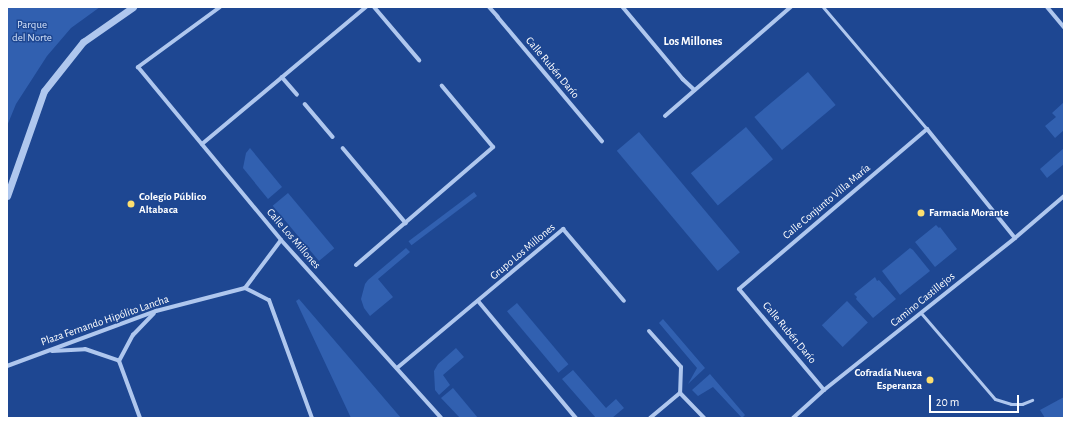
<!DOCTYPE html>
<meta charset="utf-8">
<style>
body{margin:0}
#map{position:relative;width:1071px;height:425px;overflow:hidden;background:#1e4792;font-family:"Alegreya Sans",sans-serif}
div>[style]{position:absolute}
.green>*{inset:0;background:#3160b0;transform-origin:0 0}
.service>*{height:3px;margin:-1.5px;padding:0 1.5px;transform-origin:1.5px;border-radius:1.5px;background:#afc7ee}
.pedestrian>*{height:3.5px;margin:-1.75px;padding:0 1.75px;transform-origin:1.75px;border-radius:1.75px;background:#afc7ee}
.minor>*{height:4px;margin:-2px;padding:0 2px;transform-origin:2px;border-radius:2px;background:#afc7ee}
.tertiary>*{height:7px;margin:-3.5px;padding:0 3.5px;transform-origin:3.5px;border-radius:3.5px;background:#afc7ee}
.dots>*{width:11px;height:11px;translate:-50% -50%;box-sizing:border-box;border:2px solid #1e4792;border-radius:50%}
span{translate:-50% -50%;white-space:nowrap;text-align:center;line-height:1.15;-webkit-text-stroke:3px #1e4792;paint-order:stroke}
.park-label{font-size:11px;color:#d5e3fa}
.street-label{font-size:11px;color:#fff}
.poi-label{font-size:11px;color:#fff;font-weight:700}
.left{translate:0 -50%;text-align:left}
.right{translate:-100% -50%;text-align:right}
.neighbourhood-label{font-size:12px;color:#fff;font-weight:700}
.frame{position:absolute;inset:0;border:8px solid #fff;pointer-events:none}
.scale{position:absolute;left:929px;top:395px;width:90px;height:18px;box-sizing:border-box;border:2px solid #fff;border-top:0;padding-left:5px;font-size:12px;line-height:14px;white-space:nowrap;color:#fff;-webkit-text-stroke:3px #1e4792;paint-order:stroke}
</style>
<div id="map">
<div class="green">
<i style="clip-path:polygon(7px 7px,100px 7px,71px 28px,47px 56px,16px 104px,7px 126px)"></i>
<i style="left:808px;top:72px;width:43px;height:70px;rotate:50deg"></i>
<i style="clip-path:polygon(1064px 102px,1064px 130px,1055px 138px,1045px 126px,1056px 117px,1052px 113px)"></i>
<i style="left:746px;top:127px;width:42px;height:72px;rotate:50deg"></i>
<i style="left:639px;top:132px;width:157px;height:29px;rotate:50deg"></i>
<i style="clip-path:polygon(250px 148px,282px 187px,268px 199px,243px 168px,246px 153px)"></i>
<i style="clip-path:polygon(1064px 148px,1064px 164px,1047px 178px,1040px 169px)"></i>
<i style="left:474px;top:192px;width:5px;height:82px;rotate:53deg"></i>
<i style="left:288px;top:193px;width:72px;height:20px;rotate:50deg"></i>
<i style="clip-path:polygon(936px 225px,939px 228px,940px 227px,957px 249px,935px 267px,915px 242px)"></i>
<i style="clip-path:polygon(406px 248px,410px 252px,378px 279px,393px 297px,370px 316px,364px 308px,361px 299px,365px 284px,368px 280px)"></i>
<i style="clip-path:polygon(910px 248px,913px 250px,930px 271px,900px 295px,882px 271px)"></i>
<i style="clip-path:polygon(875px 277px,877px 281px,879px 280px,896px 299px,873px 318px,856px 299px,857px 297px,854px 294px)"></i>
<i style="clip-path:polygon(299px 299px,401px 418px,351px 418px,296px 301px)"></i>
<i style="left:847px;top:301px;width:30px;height:35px;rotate:46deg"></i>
<i style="left:517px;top:303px;width:80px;height:13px;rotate:50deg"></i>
<i style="clip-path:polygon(663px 319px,705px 368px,688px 384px,697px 368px,659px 323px)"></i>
<i style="clip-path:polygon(456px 348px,464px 357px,443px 375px,450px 385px,439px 395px,435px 390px,434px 371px,438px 364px)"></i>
<i style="clip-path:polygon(573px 370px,606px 408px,616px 399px,624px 408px,612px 418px,596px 418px,562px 379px)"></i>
<i style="clip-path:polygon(710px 374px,745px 415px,742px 418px,713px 387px,698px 396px,692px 390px)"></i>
<i style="clip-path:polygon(453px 388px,478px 418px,460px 418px,441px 398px)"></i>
<i style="clip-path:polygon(1064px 397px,1064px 418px,1045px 418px,1040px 410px)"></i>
</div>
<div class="service">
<i style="left:823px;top:7px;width:160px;rotate:49.6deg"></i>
<i style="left:921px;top:313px;width:113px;rotate:49.3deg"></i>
<i style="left:995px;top:399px;width:17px;rotate:17deg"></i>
<i style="left:1011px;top:404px;width:11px"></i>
<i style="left:1022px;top:404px;width:11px;rotate:-22deg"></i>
</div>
<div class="pedestrian">
<i style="left:623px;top:7px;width:94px;rotate:50.2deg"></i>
<i style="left:683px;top:79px;width:16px;rotate:43deg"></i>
<i style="left:498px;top:17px;width:162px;rotate:50deg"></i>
<i style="left:282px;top:77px;width:23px;rotate:49deg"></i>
<i style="left:305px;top:104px;width:43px;rotate:49.7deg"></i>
<i style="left:665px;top:116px;width:167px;rotate:-40.9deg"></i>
<i style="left:343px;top:148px;width:98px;rotate:50deg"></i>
</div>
<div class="minor">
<i style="left:220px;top:7px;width:102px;rotate:143.8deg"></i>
<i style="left:138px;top:67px;width:224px;rotate:50.4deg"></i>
<i style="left:281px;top:240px;width:239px;rotate:48deg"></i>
<i style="left:374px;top:7px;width:70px;rotate:49.7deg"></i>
<i style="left:489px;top:7px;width:13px;rotate:48deg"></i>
<i style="left:1047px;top:7px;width:26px;rotate:50deg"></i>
<i style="left:202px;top:144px;width:214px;rotate:-39.9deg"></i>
<i style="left:356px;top:265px;width:181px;rotate:-40.7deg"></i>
<i style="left:493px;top:147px;width:80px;rotate:-129.9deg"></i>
<i style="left:245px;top:288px;width:27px;rotate:27deg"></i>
<i style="left:269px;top:300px;width:126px;rotate:70deg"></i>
<i style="left:478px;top:301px;width:153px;rotate:50.1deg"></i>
<i style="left:649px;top:331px;width:48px;rotate:48.4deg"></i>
<i style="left:681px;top:367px;width:26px;rotate:92deg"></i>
<i style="left:680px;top:393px;width:35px;rotate:46deg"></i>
<i style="left:52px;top:351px;width:33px;rotate:-3deg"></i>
<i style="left:85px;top:349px;width:36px;rotate:19deg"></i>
<i style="left:7px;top:366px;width:159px;rotate:-20.3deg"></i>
<i style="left:156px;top:311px;width:92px;rotate:-14.5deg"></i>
<i style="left:245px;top:288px;width:60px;rotate:-53.1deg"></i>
<i style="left:397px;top:368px;width:217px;rotate:-39.9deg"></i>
<i style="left:563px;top:229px;width:94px;rotate:49.7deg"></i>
<i style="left:824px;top:390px;width:132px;rotate:-130.1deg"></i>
<i style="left:739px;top:289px;width:247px;rotate:-40.4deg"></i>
<i style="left:927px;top:129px;width:140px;rotate:51.1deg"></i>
<i style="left:140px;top:418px;width:61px;rotate:-110.2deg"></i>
<i style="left:119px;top:361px;width:30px;rotate:-62deg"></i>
<i style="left:133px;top:335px;width:30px;rotate:-46deg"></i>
<i style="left:650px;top:418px;width:39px;rotate:-40deg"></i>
<i style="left:793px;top:418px;width:42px;rotate:-42.1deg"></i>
<i style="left:824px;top:390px;width:244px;rotate:-38.5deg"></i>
<i style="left:1015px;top:238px;width:65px;rotate:-40.6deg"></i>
</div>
<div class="tertiary">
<i style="left:7px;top:196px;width:111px;rotate:-70.6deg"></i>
<i style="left:44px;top:91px;width:63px;rotate:-51.5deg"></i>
<i style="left:83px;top:42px;width:61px;rotate:-35deg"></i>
</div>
<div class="dots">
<i style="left:131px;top:204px;background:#fddf6f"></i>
<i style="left:921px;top:213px;background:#fddf6f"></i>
<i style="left:930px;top:380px;background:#fddf6f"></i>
</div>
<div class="park-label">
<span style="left:32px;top:32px">Parque<br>del Norte</span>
</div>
<div class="street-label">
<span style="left:552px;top:68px;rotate:50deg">Calle Rubén Darío</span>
<span style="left:827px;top:202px;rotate:-40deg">Calle Conjunto Villa María</span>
<span style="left:293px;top:239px;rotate:49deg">Calle Los Millones</span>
<span style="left:523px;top:252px;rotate:-40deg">Grupo Los Millones</span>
<span style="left:923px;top:300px;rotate:-39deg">Camino Castillejos</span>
<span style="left:105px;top:321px;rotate:-19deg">Plaza Fernando Hipólito Lancha</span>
<span style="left:789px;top:333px;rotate:50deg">Calle Rubén Darío</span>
</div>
<div class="poi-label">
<span class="left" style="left:139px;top:204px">Colegio Público<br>Altabaca</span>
<span class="left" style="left:929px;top:213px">Farmacia Morante</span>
<span class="right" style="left:922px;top:380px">Cofradía Nueva<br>Esperanza</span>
</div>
<div class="neighbourhood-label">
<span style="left:693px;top:42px">Los Millones</span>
</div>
<div class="frame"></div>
<div class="scale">20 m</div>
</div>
